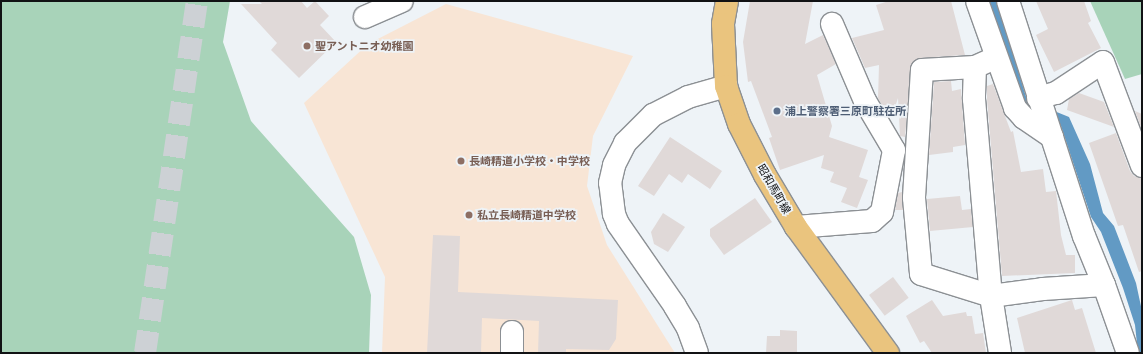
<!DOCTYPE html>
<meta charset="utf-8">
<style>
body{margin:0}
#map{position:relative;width:1143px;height:354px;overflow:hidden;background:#eef3f7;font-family:Ubuntu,"Noto Sans JP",sans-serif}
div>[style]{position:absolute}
.education>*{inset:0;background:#f8e5d5}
.green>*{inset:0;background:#a8d3b9}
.water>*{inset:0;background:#629ac4}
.building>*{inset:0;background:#e0d9d8;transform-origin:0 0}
.highway-tunnel>*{height:22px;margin-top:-11px;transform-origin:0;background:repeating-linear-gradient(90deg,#cdd1d5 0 22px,transparent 0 33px)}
.roads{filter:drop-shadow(1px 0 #8c9094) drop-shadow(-1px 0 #8c9094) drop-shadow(0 1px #8c9094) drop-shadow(0 -1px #8c9094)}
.minor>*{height:22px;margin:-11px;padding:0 11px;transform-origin:11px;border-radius:11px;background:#fff}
.major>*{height:22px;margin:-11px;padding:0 11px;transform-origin:11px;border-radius:11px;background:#eac47e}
.dots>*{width:11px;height:11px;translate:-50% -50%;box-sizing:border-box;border:2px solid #eef3f7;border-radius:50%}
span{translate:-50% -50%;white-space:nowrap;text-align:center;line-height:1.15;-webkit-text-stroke:3.5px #eef3f7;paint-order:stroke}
.education-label{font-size:11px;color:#785e54;font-weight:700}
.left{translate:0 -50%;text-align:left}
.service-label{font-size:11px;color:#4e5e75;font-weight:700}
.street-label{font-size:11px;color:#111214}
.frame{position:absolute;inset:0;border:2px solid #111214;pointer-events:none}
</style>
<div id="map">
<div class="education">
<i style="clip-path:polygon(446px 4px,633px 56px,593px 136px,587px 186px,607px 245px,675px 353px,382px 353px,385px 277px,304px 103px,368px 44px)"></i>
</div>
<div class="green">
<i style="clip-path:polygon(1px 1px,230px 1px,223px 42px,251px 121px,354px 237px,371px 295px,369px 353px,1px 353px)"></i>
<i style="clip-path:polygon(1090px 1px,1142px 1px,1142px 74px,1125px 79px)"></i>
</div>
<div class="water">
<i style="clip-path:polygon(983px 1px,997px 1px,1027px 100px,1069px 117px,1090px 164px,1103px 213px,1114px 226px,1136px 283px,1142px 311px,1142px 353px,1138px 353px,1135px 325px,1123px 288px,1101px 232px,1091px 217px,1061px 126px,1035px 118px,1022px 110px)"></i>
</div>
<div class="building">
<i style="clip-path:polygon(259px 1px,301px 1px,307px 8px,315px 1px,329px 16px,320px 25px,336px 42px,299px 78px,271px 50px,277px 43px,241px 4px,262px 4px)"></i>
<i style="clip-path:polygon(750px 1px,813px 1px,805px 44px,823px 35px,836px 64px,817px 75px,832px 126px,829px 137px,868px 150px,859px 177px,868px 180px,857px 208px,841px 202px,847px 188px,830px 182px,834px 172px,821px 168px,824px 155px,780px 170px,769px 138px,772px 137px,751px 81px,748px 82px,743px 42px)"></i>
<i style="clip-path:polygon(889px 1px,951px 1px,965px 55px,921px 58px,912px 63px,905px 137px,900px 136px,898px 98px,895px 107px,883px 107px,878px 98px,879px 65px,865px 68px,852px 38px,884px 30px,876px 5px)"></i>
<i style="clip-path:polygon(1036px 1px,1084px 1px,1091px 21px,1088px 23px,1101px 48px,1054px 72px,1036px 35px,1048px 29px)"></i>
<i style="clip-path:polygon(951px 81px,952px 91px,961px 89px,965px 145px,953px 147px,953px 152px,929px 155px,934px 82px)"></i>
<i style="clip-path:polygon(993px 84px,1011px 132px,1013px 131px,1021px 172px,1043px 169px,1046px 192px,1056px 191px,1061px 235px,1066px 255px,1075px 255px,1075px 273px,1002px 276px,987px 99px,987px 86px)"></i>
<i style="clip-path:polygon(1079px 93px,1104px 102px,1114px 127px,1067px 110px,1069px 99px)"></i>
<i style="clip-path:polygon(1135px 111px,1142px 114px,1142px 130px)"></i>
<i style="clip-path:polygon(1116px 133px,1130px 171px,1134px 176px,1142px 178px,1142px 271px,1139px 272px,1123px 225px,1118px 226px,1089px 143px)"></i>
<i style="clip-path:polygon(670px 137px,722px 171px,710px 189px,688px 174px,682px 183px,669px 174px,654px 196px,638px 186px)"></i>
<i style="clip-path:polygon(902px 192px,903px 210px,895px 210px,898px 193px)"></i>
<i style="clip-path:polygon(960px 196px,962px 210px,971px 209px,973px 227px,930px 231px,927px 199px)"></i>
<i style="clip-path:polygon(755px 198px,772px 222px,724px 255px,710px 236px,710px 229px)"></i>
<i style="clip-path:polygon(663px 213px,685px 227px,668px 252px,654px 244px,651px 232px)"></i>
<i style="clip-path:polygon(433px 235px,460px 236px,458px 292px,618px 300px,616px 339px,609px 350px,566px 349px,566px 353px,538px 353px,539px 321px,482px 318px,481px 353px,427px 353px)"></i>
<i style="left:893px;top:277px;width:26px;height:30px;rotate:53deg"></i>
<i style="clip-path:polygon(932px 300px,943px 316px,966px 312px,967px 316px,972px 316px,975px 334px,983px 333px,986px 353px,932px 353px,924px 341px,920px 343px,906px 316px)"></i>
<i style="clip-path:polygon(1072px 300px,1075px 310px,1082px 308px,1096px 353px,1025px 353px,1017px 318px)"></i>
<i style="clip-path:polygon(780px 330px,797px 331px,797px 353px,766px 353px,767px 336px,780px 336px)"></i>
</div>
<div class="highway-tunnel">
<i style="left:145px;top:353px;width:356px;rotate:-81.6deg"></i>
</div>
<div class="roads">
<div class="minor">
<i style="left:977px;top:1px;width:114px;rotate:70.4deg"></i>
<i style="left:1015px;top:108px;width:13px;rotate:48deg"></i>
<i style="left:1024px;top:118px;width:34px;rotate:34deg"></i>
<i style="left:1008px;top:1px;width:247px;rotate:72.1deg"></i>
<i style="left:1084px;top:236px;width:53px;rotate:67.8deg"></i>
<i style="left:1104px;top:285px;width:72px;rotate:70.6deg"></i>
<i style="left:365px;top:17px;width:40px;rotate:-23.4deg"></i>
<i style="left:995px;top:58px;width:22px;rotate:156deg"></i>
<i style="left:975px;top:67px;width:32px;rotate:92deg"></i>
<i style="left:974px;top:99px;width:198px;rotate:85.1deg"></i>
<i style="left:991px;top:296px;width:58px;rotate:81deg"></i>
<i style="left:975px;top:67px;width:53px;rotate:176.8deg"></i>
<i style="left:922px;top:70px;width:128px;rotate:93.6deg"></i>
<i style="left:914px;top:198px;width:76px;rotate:84.7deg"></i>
<i style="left:921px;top:274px;width:73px;rotate:17.4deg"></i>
<i style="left:991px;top:296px;width:52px;rotate:-7.7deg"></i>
<i style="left:1043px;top:289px;width:61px;rotate:-3.8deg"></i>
<i style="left:1038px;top:98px;width:19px;rotate:-16deg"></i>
<i style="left:1056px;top:93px;width:56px;rotate:-33.4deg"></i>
<i style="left:1103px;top:62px;width:111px;rotate:69.4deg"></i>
<i style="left:796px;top:227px;width:76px;rotate:-4.5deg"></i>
<i style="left:872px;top:221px;width:13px;rotate:-42deg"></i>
<i style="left:882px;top:212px;width:63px;rotate:-79deg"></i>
<i style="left:894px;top:150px;width:57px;rotate:-120.6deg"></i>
<i style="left:865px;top:101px;width:84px;rotate:-113.2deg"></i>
<i style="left:512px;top:353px;width:21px;rotate:-90deg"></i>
<i style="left:697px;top:353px;width:27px;rotate:-110deg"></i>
<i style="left:688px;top:328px;width:26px;rotate:-121deg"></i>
<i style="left:675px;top:306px;width:100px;rotate:-124.8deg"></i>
<i style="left:618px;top:224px;width:11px;rotate:-112deg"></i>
<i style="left:614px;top:214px;width:31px;rotate:-97deg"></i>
<i style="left:610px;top:183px;width:18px;rotate:-77deg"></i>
<i style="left:614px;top:165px;width:25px;rotate:-63deg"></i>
<i style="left:625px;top:143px;width:40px;rotate:-45deg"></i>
<i style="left:653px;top:115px;width:39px;rotate:-27deg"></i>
<i style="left:688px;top:97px;width:40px;rotate:-16deg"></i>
</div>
<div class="major">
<i style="left:727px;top:1px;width:23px;rotate:100deg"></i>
<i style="left:723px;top:24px;width:62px;rotate:87.2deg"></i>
<i style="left:726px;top:86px;width:40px;rotate:71.1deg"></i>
<i style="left:739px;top:124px;width:57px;rotate:63deg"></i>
<i style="left:765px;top:175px;width:61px;rotate:59.2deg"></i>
<i style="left:796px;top:227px;width:156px;rotate:53.9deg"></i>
</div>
</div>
<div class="dots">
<i style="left:307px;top:46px;background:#8d6e63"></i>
<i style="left:777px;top:111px;background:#5c6f8a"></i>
<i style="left:461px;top:161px;background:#8d6e63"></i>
<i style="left:469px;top:215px;background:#8d6e63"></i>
</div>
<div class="education-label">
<span class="left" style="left:315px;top:46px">聖アントニオ幼稚園</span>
<span class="left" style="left:469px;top:161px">長崎精道小学校・中学校</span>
<span class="left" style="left:477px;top:215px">私立長崎精道中学校</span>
</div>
<div class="service-label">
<span class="left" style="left:785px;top:111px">浦上警察署三原町駐在所</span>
</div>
<div class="street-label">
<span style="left:774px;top:189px;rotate:60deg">昭和馬町線</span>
</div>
<div class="frame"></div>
</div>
